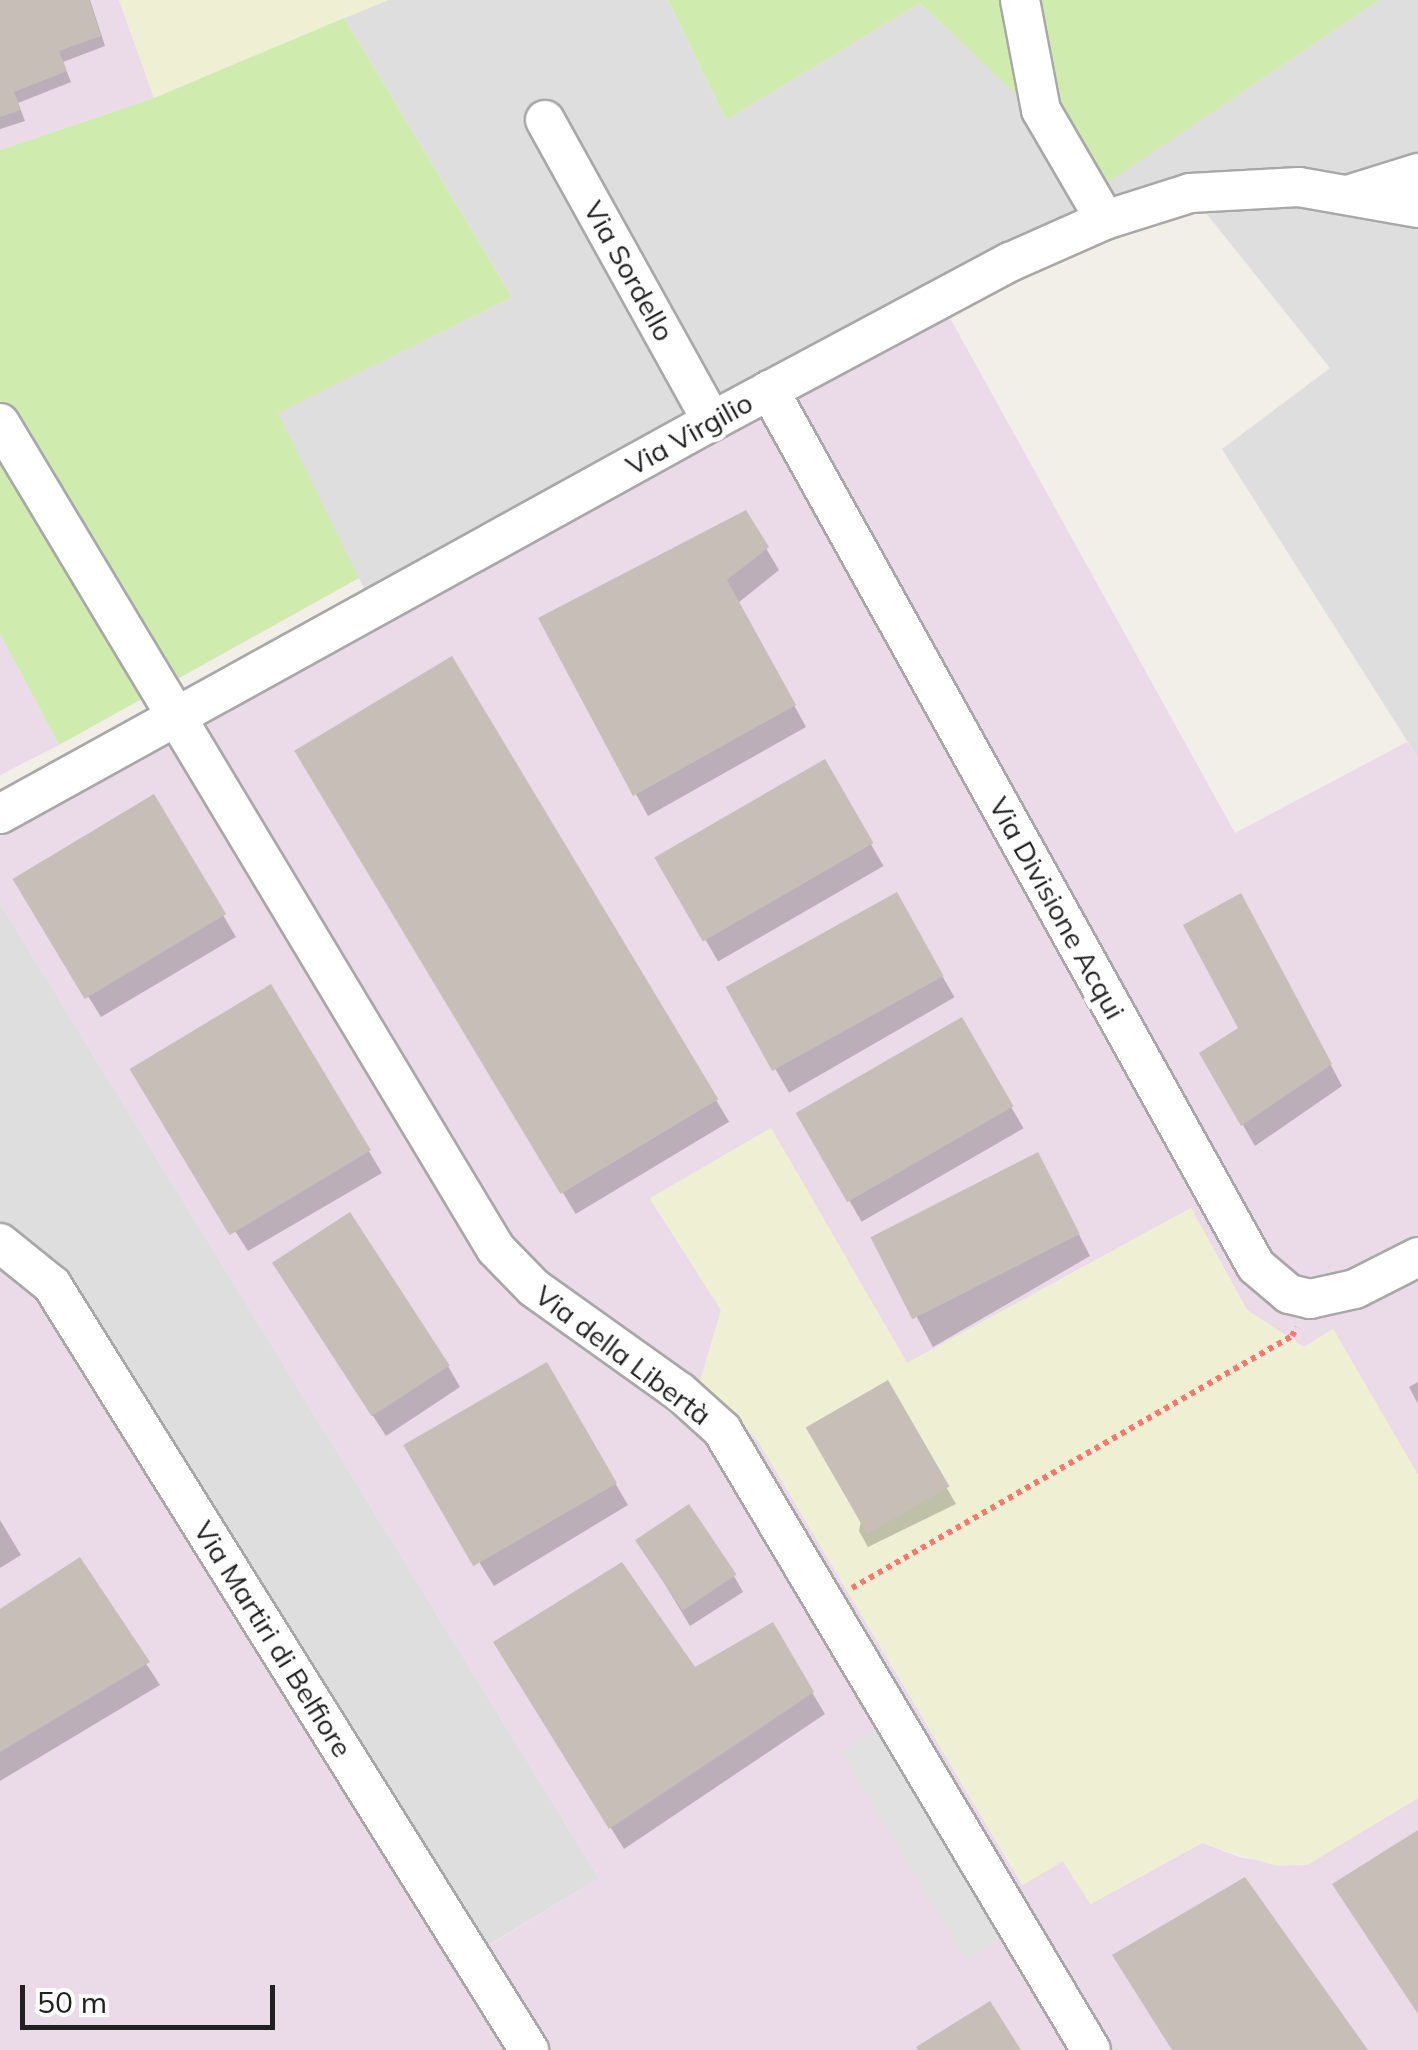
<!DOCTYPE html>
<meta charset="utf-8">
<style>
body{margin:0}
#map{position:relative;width:1418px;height:2050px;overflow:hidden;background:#f2eee8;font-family:Mulish,sans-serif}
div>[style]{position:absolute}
.residential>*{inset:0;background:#dfdede}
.industrial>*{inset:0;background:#ebdae8}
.farmland>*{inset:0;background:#eff0d3}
.grass>*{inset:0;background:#cfecae}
.parking>*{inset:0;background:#e1e1e1;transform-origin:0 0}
.shadow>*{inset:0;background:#0003;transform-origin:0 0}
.building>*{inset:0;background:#c7beb7;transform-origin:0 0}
.path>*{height:6px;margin-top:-3px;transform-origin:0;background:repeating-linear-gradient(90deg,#fd776e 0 5px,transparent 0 10px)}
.roads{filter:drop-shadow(2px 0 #a8a8a8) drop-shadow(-2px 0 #a8a8a8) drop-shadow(0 2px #a8a8a8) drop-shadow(0 -2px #a8a8a8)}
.street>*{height:38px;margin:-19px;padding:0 19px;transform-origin:19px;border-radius:19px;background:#fff}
span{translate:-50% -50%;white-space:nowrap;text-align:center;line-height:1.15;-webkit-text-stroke:10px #fff;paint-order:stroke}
.street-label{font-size:28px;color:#212121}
.scale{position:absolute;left:20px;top:1985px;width:255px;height:45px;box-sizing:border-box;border:5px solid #212121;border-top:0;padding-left:12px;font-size:30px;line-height:35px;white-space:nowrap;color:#212121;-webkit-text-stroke:8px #fff;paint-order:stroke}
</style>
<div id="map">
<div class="residential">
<i style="clip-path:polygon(388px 0,668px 0,726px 120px,920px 3px,1108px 181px,1379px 0,1418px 0,1418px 758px,1222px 449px,1330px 368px,1190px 193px,1105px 220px,374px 609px,277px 413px,512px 297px,344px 18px)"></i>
<i style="clip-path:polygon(0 903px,599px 1878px,471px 1956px,0 1243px)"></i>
</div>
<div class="industrial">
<i style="clip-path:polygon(0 0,119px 0,154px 98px,0 150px)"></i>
<i style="clip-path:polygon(940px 300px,1235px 833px,1407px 742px,1418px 758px,1418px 1475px,1333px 1329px,1304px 1347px,1247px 1310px,1191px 1208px,907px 1363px,771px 1128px,650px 1199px,721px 1310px,701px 1381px,758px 1441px,1022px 1885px,1063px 1861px,1091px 1904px,1202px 1843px,1242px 1858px,1307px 1865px,1418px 1798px,1418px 2050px,0 2050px,0 1243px,52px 1285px,472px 1956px,599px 1878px,0 903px,0 814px)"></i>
<i style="clip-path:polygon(0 634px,59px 745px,0 775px)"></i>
</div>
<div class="farmland">
<i style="clip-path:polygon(119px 0,388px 0,154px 98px)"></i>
<i style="clip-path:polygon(771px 1128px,907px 1363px,1191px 1208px,1247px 1310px,1304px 1347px,1333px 1329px,1418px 1475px,1418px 1798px,1307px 1865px,1277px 1866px,1202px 1843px,1090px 1904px,1063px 1861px,1023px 1885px,758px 1441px,700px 1381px,721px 1310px,650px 1198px)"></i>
</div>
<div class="grass">
<i style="clip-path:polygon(668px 0,1379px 0,1108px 182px,920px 3px,726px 120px)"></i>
<i style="clip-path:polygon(344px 18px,512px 297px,278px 413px,359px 578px,59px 745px,0 634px,0 150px,154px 98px)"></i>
</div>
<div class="parking">
<i style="left:896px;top:1718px;width:244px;height:65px;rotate:59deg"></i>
</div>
<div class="shadow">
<i style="clip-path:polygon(0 0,90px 0,105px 46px,63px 62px,71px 82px,18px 103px,25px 121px,0 129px)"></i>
<i style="clip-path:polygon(745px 513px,779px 570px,738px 603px,806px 727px,648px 816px,636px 794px)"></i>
<i style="left:451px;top:659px;width:540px;height:179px;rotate:59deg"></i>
<i style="left:824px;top:763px;width:119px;height:191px;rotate:60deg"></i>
<i style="clip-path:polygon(153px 797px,236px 937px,101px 1017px,29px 902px)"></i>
<i style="left:896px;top:896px;width:117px;height:191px;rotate:60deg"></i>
<i style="clip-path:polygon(1253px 918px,1342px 1086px,1255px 1146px,1202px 1054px,1242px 1029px)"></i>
<i style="clip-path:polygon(270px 987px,382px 1173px,248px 1251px,146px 1093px)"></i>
<i style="left:961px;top:1020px;width:125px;height:187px;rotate:60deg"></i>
<i style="clip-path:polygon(1049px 1176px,1090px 1256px,933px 1347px,877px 1244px)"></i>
<i style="clip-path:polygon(288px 1285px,448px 1366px,460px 1387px,386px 1436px)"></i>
<i style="clip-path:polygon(546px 1365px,628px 1505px,494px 1586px,422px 1471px)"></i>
<i style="clip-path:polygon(1418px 1382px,1418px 1404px,1409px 1387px)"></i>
<i style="clip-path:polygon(887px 1384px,956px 1504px,868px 1547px,859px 1531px)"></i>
<i style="clip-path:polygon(0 1520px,21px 1555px,0 1568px)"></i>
<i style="clip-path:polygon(637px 1538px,734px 1576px,743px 1592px,690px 1626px)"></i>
<i style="clip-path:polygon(79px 1561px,160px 1685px,0 1781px,0 1612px)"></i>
<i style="clip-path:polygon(772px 1626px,825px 1714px,624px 1849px,509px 1664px,694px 1671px)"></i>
</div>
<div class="building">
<i style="clip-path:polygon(0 0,89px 0,101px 36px,59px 51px,67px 71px,14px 92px,21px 110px,0 117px)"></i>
<i style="clip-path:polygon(746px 510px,769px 547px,727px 580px,796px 705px,633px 796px,538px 618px)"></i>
<i style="left:452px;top:656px;width:517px;height:184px;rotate:59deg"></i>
<i style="left:825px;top:759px;width:97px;height:197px;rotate:60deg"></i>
<i style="left:154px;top:794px;width:140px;height:165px;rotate:59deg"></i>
<i style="left:897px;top:892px;width:96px;height:196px;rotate:61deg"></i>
<i style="clip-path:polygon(1241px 893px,1332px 1064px,1241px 1126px,1199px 1053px,1238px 1028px,1183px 925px)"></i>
<i style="left:271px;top:984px;width:194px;height:165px;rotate:59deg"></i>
<i style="left:962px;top:1017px;width:103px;height:192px;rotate:60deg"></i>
<i style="left:1038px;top:1152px;width:92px;height:188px;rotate:63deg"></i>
<i style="left:350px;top:1212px;width:183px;height:93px;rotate:57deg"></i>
<i style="left:547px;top:1362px;width:140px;height:166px;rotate:60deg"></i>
<i style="left:888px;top:1380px;width:123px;height:95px;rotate:60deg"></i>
<i style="left:689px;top:1504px;width:85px;height:65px;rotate:56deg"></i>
<i style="clip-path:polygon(80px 1557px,150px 1662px,0 1752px,0 1609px)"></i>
<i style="clip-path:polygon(622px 1562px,695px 1667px,773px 1622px,814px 1692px,609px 1829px,493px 1642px)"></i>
<i style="clip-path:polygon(1418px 1830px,1418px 2014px,1332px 1884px)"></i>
<i style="clip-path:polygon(1245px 1877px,1368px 2050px,1172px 2050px,1112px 1955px)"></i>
<i style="clip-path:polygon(990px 2001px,1021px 2050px,918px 2050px,916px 2047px)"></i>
</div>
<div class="path">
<i style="left:852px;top:1588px;width:507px;rotate:-29.8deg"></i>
<i style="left:1292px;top:1336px;width:10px;rotate:-61deg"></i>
</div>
<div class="roads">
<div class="street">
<i style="left:1020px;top:0;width:112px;rotate:79.2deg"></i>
<i style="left:1041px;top:110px;width:127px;rotate:59.8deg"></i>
<i style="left:545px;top:120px;width:344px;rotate:61deg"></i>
<i style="left:1354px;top:193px;width:67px;rotate:-17.4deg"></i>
<i style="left:769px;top:390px;width:1002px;rotate:60.93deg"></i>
<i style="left:1256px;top:1266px;width:43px;rotate:40.3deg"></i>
<i style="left:1289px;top:1294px;width:22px;rotate:13deg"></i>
<i style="left:1310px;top:1299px;width:46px;rotate:-12.5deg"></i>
<i style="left:1355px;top:1289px;width:71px;rotate:-26.9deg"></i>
<i style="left:0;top:423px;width:963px;rotate:59.02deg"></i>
<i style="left:496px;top:1249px;width:54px;rotate:45.7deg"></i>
<i style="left:534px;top:1288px;width:179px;rotate:35.5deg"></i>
<i style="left:680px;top:1392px;width:57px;rotate:42.1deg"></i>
<i style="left:722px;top:1430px;width:721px;rotate:59.24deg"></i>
<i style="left:0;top:814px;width:813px;rotate:-28.9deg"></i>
<i style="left:712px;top:421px;width:338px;rotate:-28.1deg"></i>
<i style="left:1010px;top:262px;width:104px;rotate:-23.9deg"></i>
<i style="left:1105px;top:220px;width:89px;rotate:-17.6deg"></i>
<i style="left:1190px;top:193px;width:109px;rotate:-3.2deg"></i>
<i style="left:1299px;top:187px;width:121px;rotate:10deg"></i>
<i style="left:0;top:1243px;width:67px;rotate:38.9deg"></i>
<i style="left:52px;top:1285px;width:902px;rotate:58.06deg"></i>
</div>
</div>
<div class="street-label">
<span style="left:629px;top:271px;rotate:61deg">Via Sordello</span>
<span style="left:689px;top:434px;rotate:-29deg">Via Virgilio</span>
<span style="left:1057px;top:908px;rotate:61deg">Via Divisione Acqui</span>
<span style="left:623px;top:1355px;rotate:37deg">Via della Libertà</span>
<span style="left:273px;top:1639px;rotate:58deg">Via Martiri di Belfiore</span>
</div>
<div class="scale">50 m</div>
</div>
